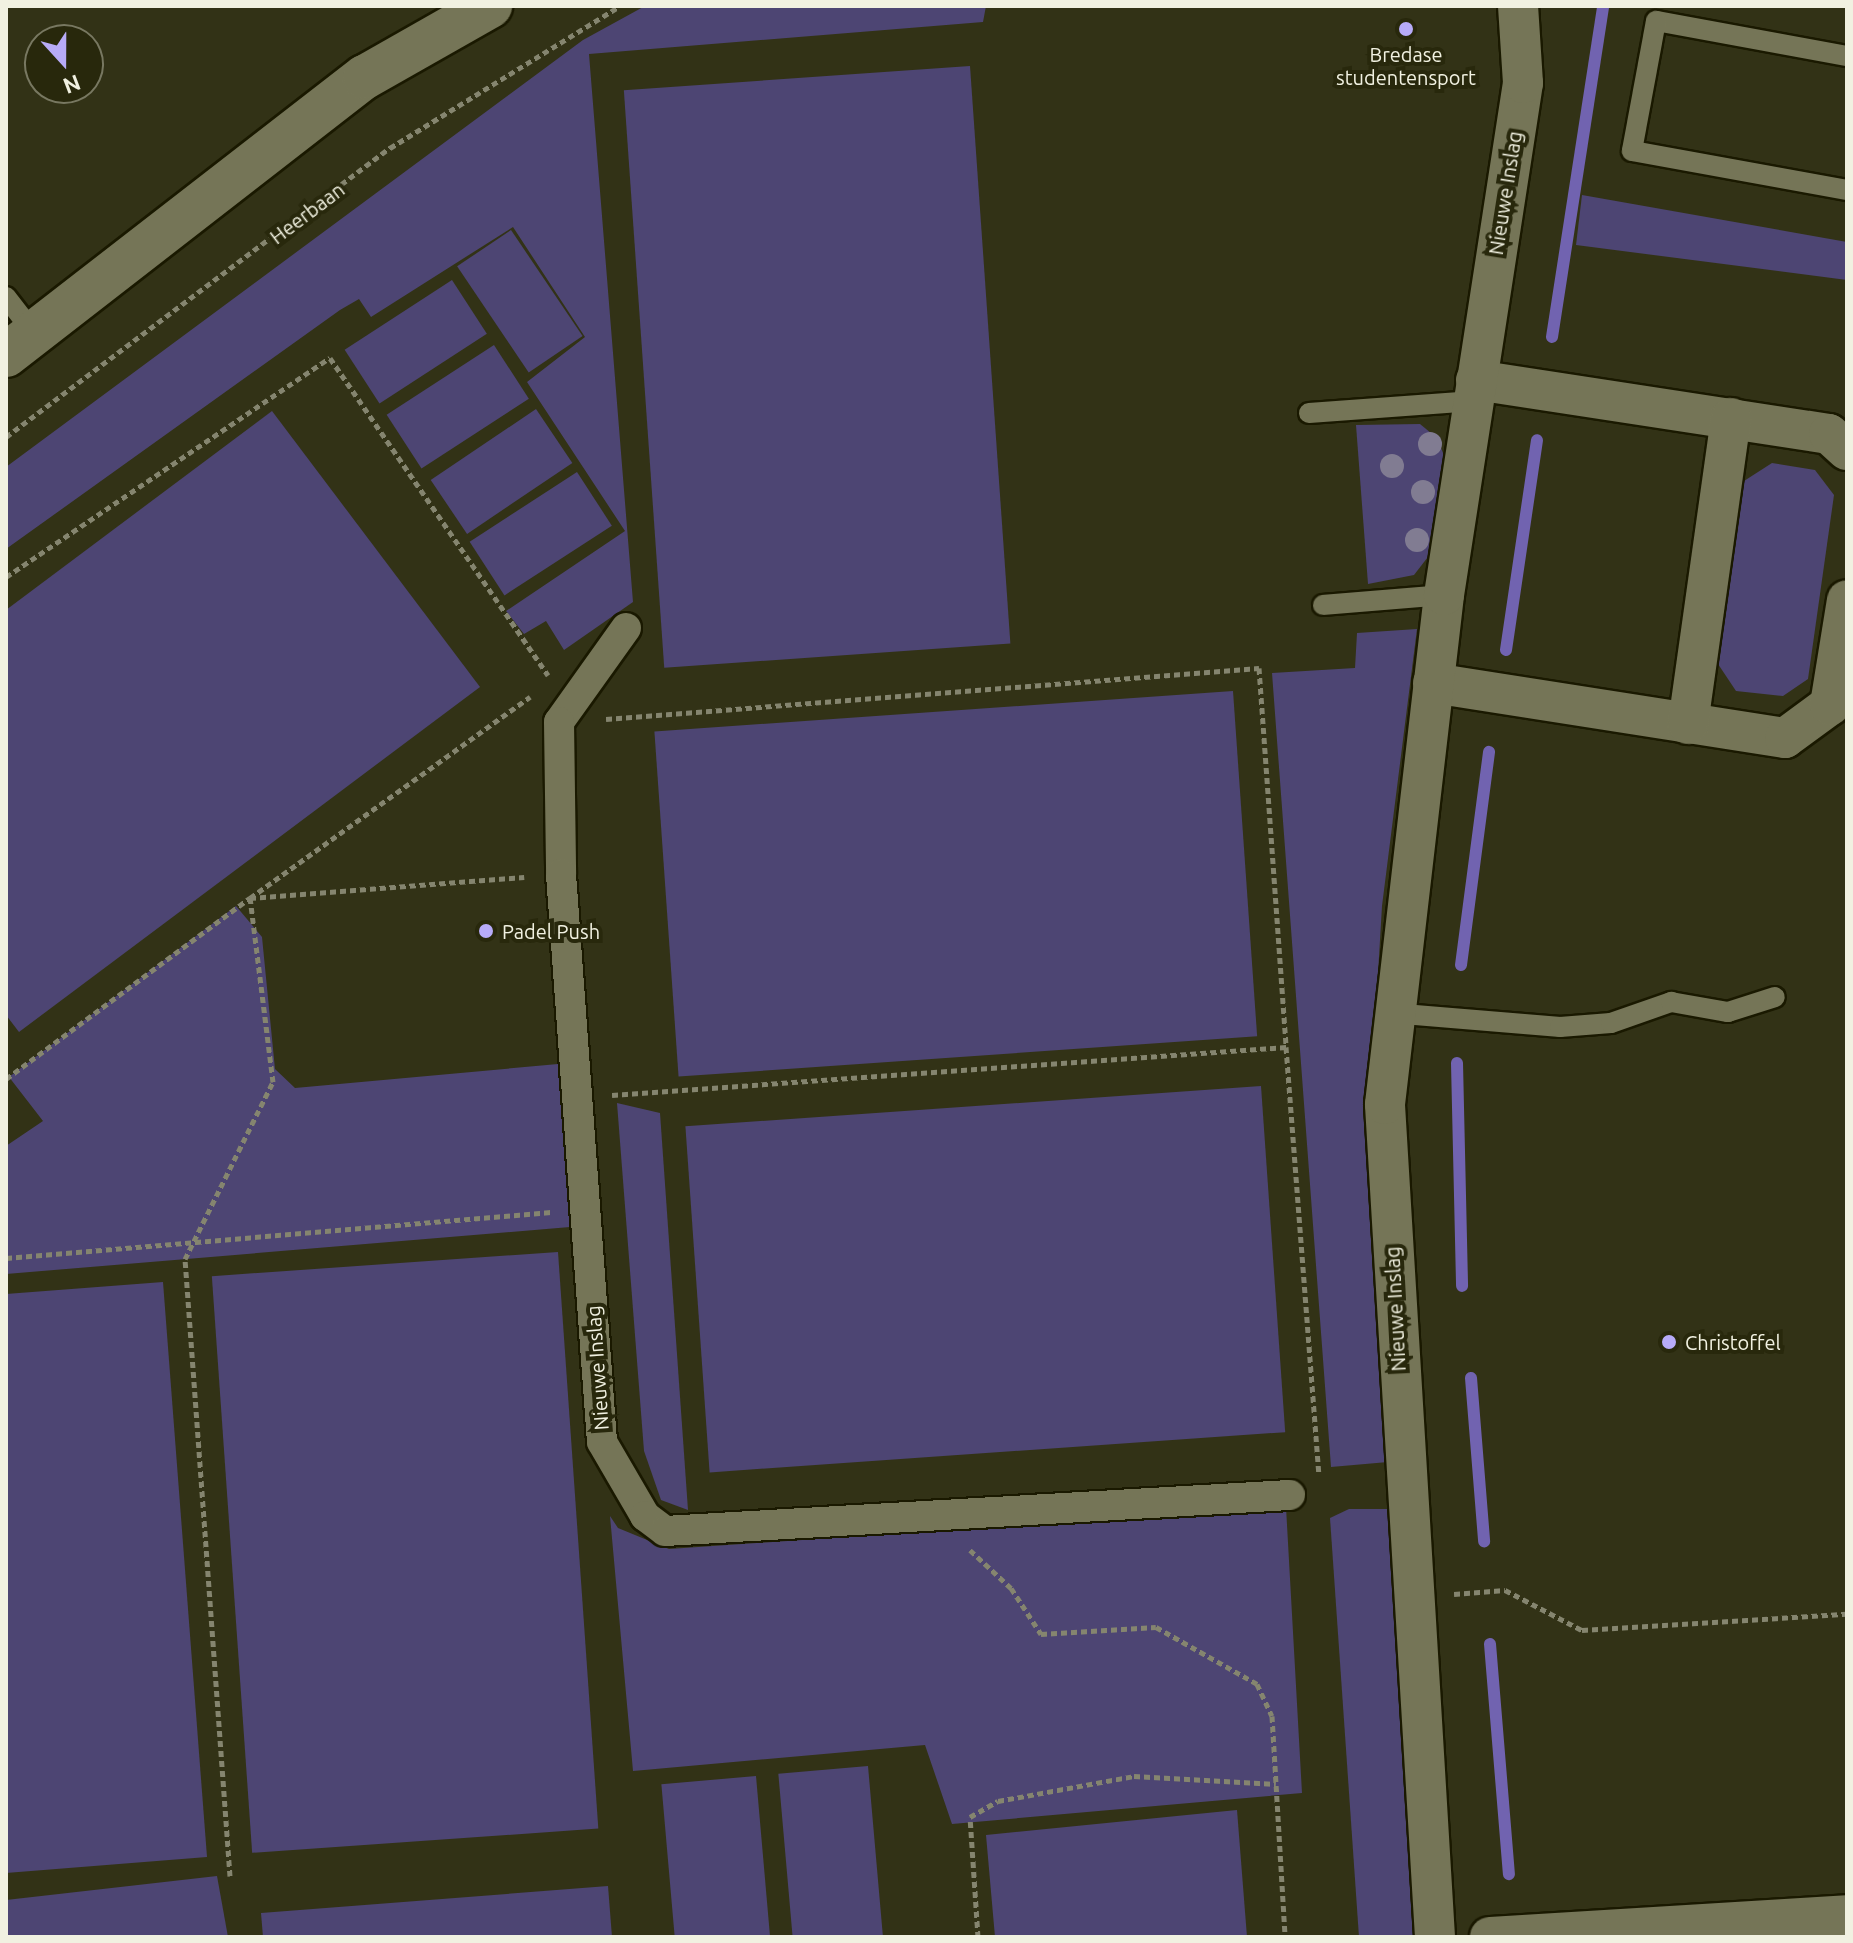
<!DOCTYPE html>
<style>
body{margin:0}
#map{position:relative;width:1853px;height:1943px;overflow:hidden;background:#323216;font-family:Ubuntu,sans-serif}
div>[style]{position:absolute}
.green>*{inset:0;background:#4d4573;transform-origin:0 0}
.stream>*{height:12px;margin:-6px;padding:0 6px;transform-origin:6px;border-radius:6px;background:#7163b0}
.path>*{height:5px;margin-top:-2.5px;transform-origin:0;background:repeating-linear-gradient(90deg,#85856f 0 6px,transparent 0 10px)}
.roads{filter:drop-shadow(2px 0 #1a1900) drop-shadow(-2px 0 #1a1900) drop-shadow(0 2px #1a1900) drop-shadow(0 -2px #1a1900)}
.service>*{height:20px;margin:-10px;padding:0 10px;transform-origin:10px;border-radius:10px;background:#757557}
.pedestrian>*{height:30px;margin:-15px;padding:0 15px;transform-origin:15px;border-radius:15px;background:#757557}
.minor>*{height:40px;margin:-20px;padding:0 20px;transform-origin:20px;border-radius:20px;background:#757557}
.tertiary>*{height:44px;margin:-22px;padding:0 22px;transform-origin:22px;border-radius:22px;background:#757557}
.trees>*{width:24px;height:24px;margin:-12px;border-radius:50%;background:#817c92}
.dots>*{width:22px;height:22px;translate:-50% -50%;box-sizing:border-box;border:4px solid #28280c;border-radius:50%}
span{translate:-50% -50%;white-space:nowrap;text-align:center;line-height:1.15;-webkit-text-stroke:8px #28280c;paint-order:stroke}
.poi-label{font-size:20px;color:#f1f1e1}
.left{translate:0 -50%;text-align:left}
.street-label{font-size:20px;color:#f1f1e1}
.frame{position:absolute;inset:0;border:8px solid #f1f1e1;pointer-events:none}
.north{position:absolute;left:24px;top:24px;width:80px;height:80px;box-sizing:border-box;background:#28280c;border:2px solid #787861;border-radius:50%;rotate:159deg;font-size:22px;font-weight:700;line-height:32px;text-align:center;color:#f1f1e1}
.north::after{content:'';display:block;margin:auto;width:28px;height:36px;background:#b7abf8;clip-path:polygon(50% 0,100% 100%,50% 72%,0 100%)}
</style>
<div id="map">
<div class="green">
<i style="clip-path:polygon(645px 6px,986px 6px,983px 22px,589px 54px,633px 602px,564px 650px,546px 621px,524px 634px,506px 611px,625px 531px,527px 382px,585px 337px,513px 227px,371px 317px,359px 299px,340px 310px,6px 549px,6px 467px,583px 40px)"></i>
<i style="left:970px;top:66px;width:579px;height:347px;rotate:86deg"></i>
<i style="clip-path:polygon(1582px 195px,1847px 242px,1847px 280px,1576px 245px)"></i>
<i style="left:511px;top:230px;width:128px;height:65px;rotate:56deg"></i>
<i style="left:452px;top:280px;width:64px;height:128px;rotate:57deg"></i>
<i style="left:494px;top:345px;width:64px;height:128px;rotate:57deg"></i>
<i style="left:536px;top:409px;width:65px;height:127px;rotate:56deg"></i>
<i style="clip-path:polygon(272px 411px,480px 687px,19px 1032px,6px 1015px,6px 610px)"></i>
<i style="clip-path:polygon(1420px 424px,1437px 438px,1445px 458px,1431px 553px,1414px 575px,1368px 584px,1356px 425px)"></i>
<i style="clip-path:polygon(1772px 463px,1815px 470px,1834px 495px,1808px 679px,1783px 696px,1736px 691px,1718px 664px,1744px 481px)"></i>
<i style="left:577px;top:472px;width:64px;height:128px;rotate:57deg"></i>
<i style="clip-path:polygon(1417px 629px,1382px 906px,1371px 1092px,1388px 1462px,1331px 1467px,1272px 673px,1355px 668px,1357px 633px)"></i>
<i style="left:1233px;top:691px;width:346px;height:580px;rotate:86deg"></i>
<i style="clip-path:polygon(236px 906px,262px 937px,275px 1069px,295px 1088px,558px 1064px,570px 1227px,6px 1274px,6px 1146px,43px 1121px,9px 1077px)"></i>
<i style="left:1261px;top:1086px;width:347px;height:577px;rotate:86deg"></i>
<i style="clip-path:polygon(617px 1103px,660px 1113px,688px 1510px,661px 1500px,644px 1451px)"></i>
<i style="left:558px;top:1252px;width:578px;height:347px;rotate:86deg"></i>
<i style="clip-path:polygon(163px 1282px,207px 1857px,6px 1873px,6px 1294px)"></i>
<i style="clip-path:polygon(1286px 1507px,1302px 1793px,952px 1824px,925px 1745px,633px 1771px,610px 1516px,618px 1528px,669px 1549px)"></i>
<i style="clip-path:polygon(1349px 1509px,1390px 1509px,1419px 1937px,1359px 1937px,1330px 1518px)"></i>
<i style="left:868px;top:1766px;width:172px;height:90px;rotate:85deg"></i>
<i style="left:756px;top:1776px;width:162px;height:95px;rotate:85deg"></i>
<i style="clip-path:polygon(1237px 1810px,1247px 1937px,995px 1937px,986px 1835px)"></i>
<i style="clip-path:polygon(217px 1876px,228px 1937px,6px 1937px,6px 1900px)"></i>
<i style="clip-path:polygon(608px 1886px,612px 1937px,263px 1937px,261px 1913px)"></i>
</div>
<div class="stream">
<i style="left:1552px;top:337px;width:335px;rotate:-81.2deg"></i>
<i style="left:1506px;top:650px;width:212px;rotate:-81.6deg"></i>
<i style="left:1461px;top:965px;width:215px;rotate:-82.5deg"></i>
<i style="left:1457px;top:1063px;width:223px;rotate:88.7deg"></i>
<i style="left:1471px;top:1378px;width:164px;rotate:85.4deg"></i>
<i style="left:1490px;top:1644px;width:231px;rotate:85.3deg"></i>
</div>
<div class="path">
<i style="left:6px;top:437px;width:481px;rotate:-37deg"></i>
<i style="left:390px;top:148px;width:270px;rotate:-31.7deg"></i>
<i style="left:6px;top:577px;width:391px;rotate:-34.1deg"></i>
<i style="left:330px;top:358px;width:385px;rotate:55.5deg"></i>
<i style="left:606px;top:719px;width:655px;rotate:-4.47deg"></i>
<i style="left:1259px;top:668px;width:380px;rotate:85.9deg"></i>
<i style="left:6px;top:1079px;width:304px;rotate:-36.6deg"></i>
<i style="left:250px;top:898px;width:275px;rotate:-4.4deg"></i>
<i style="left:612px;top:1095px;width:676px;rotate:-4.07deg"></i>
<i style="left:1286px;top:1047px;width:426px;rotate:85.6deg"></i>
<i style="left:6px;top:1258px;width:547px;rotate:-4.82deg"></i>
<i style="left:970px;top:1550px;width:56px;rotate:42.8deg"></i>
<i style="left:1011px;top:1588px;width:55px;rotate:56.9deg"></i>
<i style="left:1041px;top:1634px;width:115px;rotate:-3.5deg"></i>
<i style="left:1156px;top:1627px;width:116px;rotate:29.4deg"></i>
<i style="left:1257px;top:1684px;width:35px;rotate:65deg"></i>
<i style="left:1272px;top:1716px;width:221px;rotate:86.6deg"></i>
<i style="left:1454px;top:1594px;width:51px;rotate:-4.5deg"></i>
<i style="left:1505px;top:1590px;width:87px;rotate:27.5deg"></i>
<i style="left:1582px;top:1630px;width:265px;rotate:-3.5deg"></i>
<i style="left:230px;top:1876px;width:619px;rotate:-94.17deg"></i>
<i style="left:185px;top:1259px;width:198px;rotate:-63.6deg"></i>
<i style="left:273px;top:1082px;width:185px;rotate:-97.1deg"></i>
<i style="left:250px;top:898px;width:345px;rotate:-35.7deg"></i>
<i style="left:978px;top:1937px;width:120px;rotate:-93.8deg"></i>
<i style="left:970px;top:1817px;width:32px;rotate:-30deg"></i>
<i style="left:998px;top:1801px;width:138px;rotate:-10.4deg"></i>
<i style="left:1134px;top:1776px;width:142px;rotate:3.2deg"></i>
</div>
<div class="roads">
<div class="service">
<i style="left:1847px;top:56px;width:194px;rotate:-169.6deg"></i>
<i style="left:1656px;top:21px;width:132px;rotate:100.5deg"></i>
<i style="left:1632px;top:151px;width:219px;rotate:10.3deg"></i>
<i style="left:6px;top:297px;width:46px;rotate:52.1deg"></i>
<i style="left:1309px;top:413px;width:165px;rotate:-4.2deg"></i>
<i style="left:1323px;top:605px;width:121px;rotate:-4.7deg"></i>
<i style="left:1391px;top:1013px;width:170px;rotate:4.7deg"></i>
<i style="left:1560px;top:1027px;width:51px;rotate:-4.5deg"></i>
<i style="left:1611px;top:1023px;width:64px;rotate:-19.3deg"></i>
<i style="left:1671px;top:1002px;width:58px;rotate:10deg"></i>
<i style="left:1728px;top:1012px;width:49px;rotate:-17.7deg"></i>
</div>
<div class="pedestrian">
<i style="left:626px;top:628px;width:115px;rotate:125.5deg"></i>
<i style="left:559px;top:722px;width:152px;rotate:89.2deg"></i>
<i style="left:561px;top:874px;width:569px;rotate:85.87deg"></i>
<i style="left:602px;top:1442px;width:86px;rotate:59.8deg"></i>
<i style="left:645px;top:1516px;width:25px;rotate:37deg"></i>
<i style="left:665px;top:1531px;width:626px;rotate:-3.3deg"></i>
</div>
<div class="minor">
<i style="left:1476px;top:380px;width:357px;rotate:8.7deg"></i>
<i style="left:1829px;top:434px;width:24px;rotate:42deg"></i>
<i style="left:1433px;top:683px;width:356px;rotate:8.9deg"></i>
<i style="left:1785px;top:738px;width:56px;rotate:-36.3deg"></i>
<i style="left:1830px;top:705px;width:106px;rotate:-80.8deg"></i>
<i style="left:1688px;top:724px;width:309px;rotate:-82deg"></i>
<i style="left:1435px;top:1937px;width:834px;rotate:-93.44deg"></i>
<i style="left:1385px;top:1104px;width:512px;rotate:-83.39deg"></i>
<i style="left:1444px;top:595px;width:518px;rotate:-81.23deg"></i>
<i style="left:1523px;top:83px;width:77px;rotate:-93.7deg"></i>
<i style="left:1490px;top:1937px;width:358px;rotate:-3.5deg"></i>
</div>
<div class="tertiary">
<i style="left:6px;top:355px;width:454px;rotate:-37.8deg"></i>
<i style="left:365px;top:77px;width:144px;rotate:-29.6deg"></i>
</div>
</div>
<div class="trees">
<i style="left:1430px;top:444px"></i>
<i style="left:1392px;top:466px"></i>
<i style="left:1423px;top:492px"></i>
<i style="left:1417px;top:540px"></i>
</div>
<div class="dots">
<i style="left:1406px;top:29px;background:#b7abf8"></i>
<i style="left:486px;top:931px;background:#b7abf8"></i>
<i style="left:1669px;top:1342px;background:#b7abf8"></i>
</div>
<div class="poi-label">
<span style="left:1406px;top:66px">Bredase<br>studentensport</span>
<span class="left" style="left:502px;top:931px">Padel Push</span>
<span class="left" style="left:1685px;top:1342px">Christoffel</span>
</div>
<div class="street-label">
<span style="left:1505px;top:193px;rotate:-81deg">Nieuwe Inslag</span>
<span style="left:307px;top:213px;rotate:-37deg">Heerbaan</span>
<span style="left:1395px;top:1309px;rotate:-93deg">Nieuwe Inslag</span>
<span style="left:597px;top:1368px;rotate:-94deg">Nieuwe Inslag</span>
</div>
<div class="frame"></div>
<div class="north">N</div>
</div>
